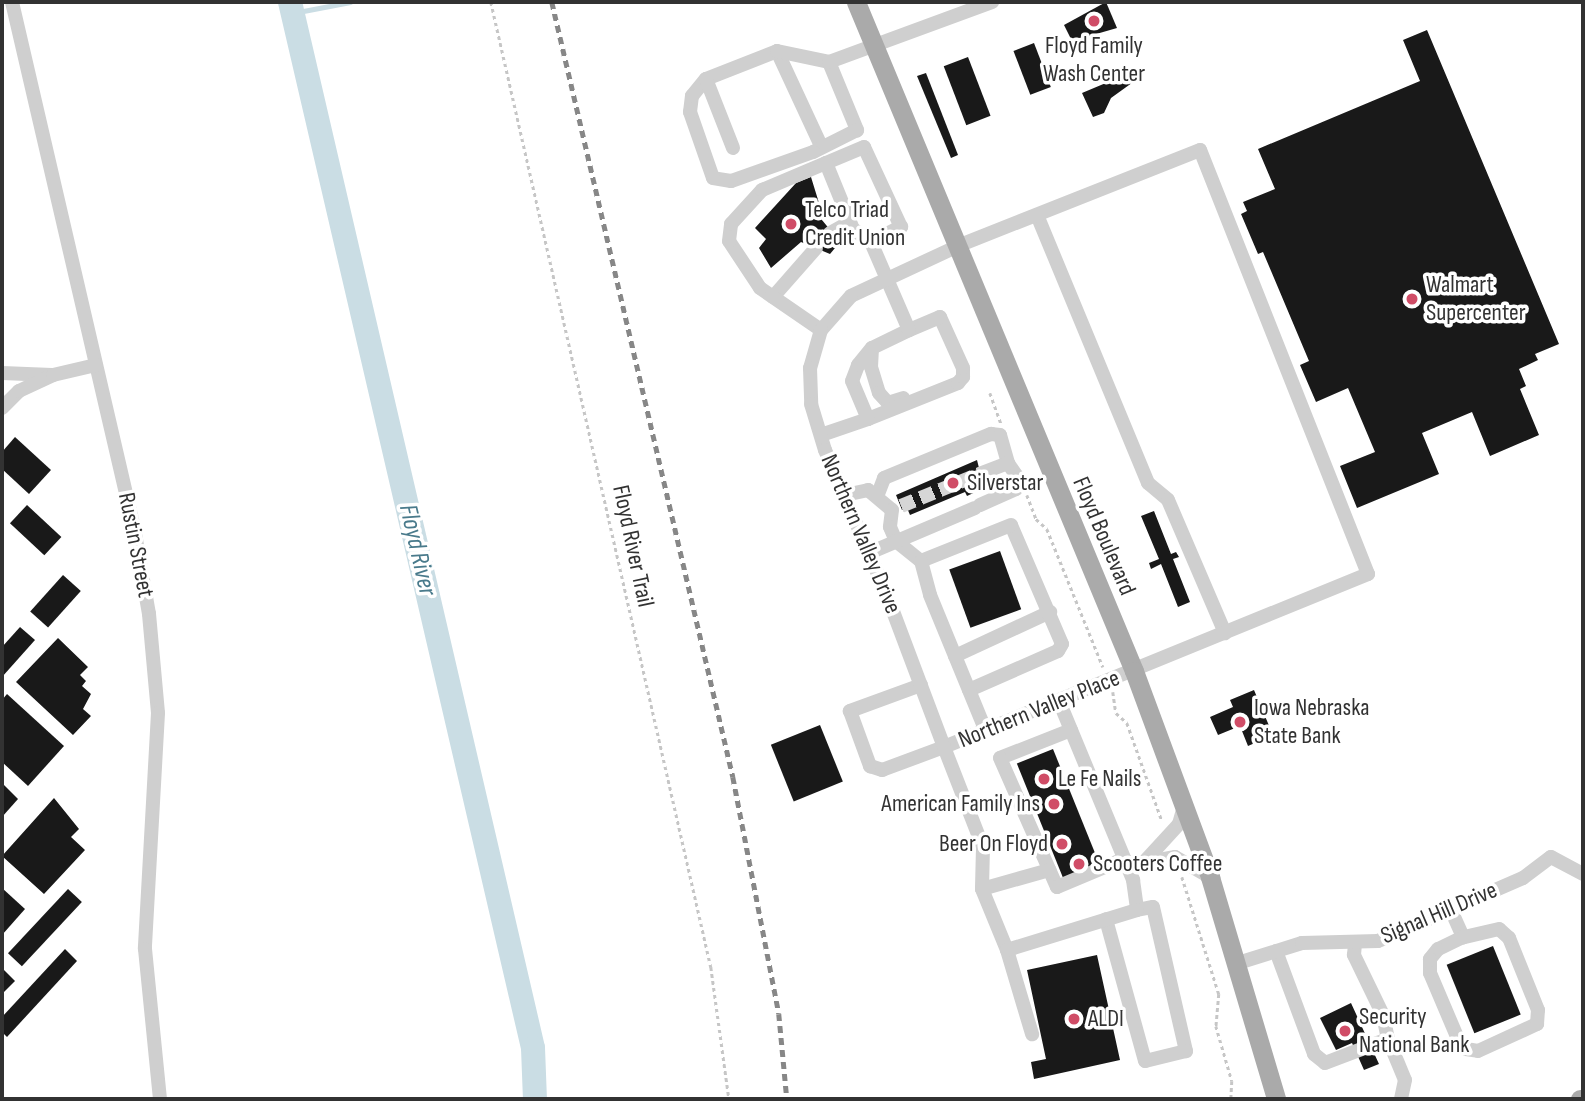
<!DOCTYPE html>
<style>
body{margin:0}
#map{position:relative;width:1585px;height:1101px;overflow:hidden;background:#fff;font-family:"Sofia Sans Condensed",sans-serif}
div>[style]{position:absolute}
.stream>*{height:4.5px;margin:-2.25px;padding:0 2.25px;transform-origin:2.25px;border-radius:2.25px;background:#cadde4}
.river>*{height:24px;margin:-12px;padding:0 12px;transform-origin:12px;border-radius:12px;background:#cadde4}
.building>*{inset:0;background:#191919;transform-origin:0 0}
.minor-tunnel>*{height:14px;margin-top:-7px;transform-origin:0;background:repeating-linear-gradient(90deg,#d6d6d6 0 14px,transparent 0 21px)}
.path>*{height:2.5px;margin-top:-1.25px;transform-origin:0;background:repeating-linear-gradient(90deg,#c6c6c6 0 3.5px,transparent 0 7px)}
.minor>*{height:14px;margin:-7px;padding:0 7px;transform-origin:7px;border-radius:7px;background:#cfcfcf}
.major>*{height:19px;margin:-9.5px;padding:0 9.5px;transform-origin:9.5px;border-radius:9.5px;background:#aaa}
.rail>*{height:4.5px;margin-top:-2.25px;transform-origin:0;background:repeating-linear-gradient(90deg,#878787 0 7px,transparent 0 12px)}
.dots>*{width:19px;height:19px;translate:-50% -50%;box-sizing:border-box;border:4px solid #fff;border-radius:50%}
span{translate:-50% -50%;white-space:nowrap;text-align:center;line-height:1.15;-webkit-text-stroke:7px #fff;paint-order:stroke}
.poi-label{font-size:24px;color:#323232}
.left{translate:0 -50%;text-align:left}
.right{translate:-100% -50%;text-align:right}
.street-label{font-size:24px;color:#323232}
.water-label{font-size:26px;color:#497a8b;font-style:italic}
.frame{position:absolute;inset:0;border:4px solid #323232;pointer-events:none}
</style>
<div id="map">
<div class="stream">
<i style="left:293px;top:13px;width:58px;rotate:-10.9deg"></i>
</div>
<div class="river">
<i style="left:290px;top:2px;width:1074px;rotate:76.92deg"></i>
<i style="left:533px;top:1048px;width:51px;rotate:87.8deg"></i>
</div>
<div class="building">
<i style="clip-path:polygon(1106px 2px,1117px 28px,1072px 41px,1064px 25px)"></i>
<i style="clip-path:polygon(1427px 30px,1559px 344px,1535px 354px,1538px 360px,1519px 369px,1526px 386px,1520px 389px,1539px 435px,1490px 456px,1472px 412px,1422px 433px,1439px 474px,1357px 508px,1340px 466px,1375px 452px,1348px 388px,1316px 402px,1300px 365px,1309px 361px,1263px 252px,1258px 254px,1241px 214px,1247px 211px,1243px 202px,1275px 189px,1258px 149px,1420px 81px,1403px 40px)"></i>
<i style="left:1034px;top:43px;width:47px;height:22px;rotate:69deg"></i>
<i style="left:968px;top:57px;width:63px;height:26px;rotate:69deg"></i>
<i style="clip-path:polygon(1132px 72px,1136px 80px,1111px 98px,1104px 113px,1093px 117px,1082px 93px)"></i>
<i style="clip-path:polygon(926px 73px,958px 155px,951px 158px,917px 76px)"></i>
<i style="clip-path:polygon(811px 177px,819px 203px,828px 211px,822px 220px,840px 242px,830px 254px,801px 242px,771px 268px,759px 248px,766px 239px,755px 228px,796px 183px)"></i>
<i style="clip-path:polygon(15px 437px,51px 470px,29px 494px,2px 469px,2px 452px)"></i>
<i style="clip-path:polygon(977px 460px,984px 488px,967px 496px,965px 492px,910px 515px,907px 508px,902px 510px,896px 495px)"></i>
<i style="left:27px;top:505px;width:47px;height:25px;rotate:43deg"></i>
<i style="clip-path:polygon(1154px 511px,1171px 554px,1176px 552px,1179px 557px,1173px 559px,1190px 602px,1178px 607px,1161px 564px,1151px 569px,1149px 563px,1159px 559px,1141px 516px)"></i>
<i style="left:1000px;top:551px;width:62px;height:54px;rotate:70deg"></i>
<i style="left:63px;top:575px;width:24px;height:49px;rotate:42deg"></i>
<i style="clip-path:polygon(20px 627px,35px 640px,2px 677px,2px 647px)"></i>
<i style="clip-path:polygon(58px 638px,88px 667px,80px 675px,86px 681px,82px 686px,91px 694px,83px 709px,91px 716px,73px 735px,16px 682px)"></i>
<i style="clip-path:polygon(1254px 690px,1273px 735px,1248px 746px,1240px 726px,1218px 735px,1210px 717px,1233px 707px,1230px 700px)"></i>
<i style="clip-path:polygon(7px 694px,64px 746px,28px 786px,2px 762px,2px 700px)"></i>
<i style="left:820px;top:725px;width:61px;height:53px;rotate:68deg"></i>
<i style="left:1053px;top:749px;width:124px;height:39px;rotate:68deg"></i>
<i style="clip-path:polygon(2px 783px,18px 799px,2px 817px)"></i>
<i style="clip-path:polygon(54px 798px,79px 829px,71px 837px,85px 850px,44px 894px,2px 856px)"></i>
<i style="clip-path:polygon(2px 888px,25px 909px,2px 935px)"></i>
<i style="left:68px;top:889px;width:19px;height:88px;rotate:43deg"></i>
<i style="left:1493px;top:946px;width:74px;height:50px;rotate:68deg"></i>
<i style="clip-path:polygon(65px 949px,77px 961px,7px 1037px,2px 1032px,2px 1017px)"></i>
<i style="clip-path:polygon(1097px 955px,1120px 1060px,1034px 1079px,1031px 1062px,1046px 1059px,1027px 970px)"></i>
<i style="clip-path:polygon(2px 968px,15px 981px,2px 994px)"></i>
<i style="clip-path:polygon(1351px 1003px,1379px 1064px,1364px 1070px,1352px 1043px,1336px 1050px,1320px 1018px)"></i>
</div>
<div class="minor-tunnel">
<i style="left:901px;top:506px;width:87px;rotate:-22.2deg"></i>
</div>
<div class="path">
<i style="left:491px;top:2px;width:990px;rotate:77.16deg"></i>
<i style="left:711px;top:967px;width:133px;rotate:82.2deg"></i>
<i style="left:990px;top:393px;width:32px;rotate:70deg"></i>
<i style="left:1027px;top:495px;width:26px;rotate:69deg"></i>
<i style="left:1036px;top:519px;width:15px;rotate:42deg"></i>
<i style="left:1047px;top:529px;width:149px;rotate:67.9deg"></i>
<i style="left:1113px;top:692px;width:21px;rotate:82deg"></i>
<i style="left:1116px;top:713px;width:15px;rotate:42deg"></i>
<i style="left:1127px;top:723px;width:104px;rotate:70.3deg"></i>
<i style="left:1182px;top:877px;width:123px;rotate:72.5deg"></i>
<i style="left:1219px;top:994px;width:32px;rotate:95deg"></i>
<i style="left:1216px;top:1026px;width:57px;rotate:73.8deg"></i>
<i style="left:1232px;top:1081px;width:18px;rotate:93deg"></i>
</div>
<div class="minor">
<i style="left:12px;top:2px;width:540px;rotate:76.94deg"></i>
<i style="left:134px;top:528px;width:87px;rotate:80.1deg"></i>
<i style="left:149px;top:614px;width:99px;rotate:84.8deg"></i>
<i style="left:158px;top:713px;width:236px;rotate:93.2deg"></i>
<i style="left:145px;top:949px;width:151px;rotate:84.3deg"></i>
<i style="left:777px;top:51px;width:105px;rotate:65.1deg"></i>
<i style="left:829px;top:62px;width:74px;rotate:67.6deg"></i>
<i style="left:857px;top:130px;width:49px;rotate:153.4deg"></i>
<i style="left:813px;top:152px;width:87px;rotate:160.5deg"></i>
<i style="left:731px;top:181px;width:18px;rotate:-171deg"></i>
<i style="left:713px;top:178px;width:70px;rotate:-109.2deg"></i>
<i style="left:690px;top:112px;width:16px;rotate:-83deg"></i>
<i style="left:692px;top:96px;width:22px;rotate:-51deg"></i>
<i style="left:706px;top:79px;width:76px;rotate:-21.5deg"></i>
<i style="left:777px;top:51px;width:53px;rotate:11.9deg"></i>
<i style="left:829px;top:62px;width:174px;rotate:-20.2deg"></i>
<i style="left:706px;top:79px;width:74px;rotate:68.6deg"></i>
<i style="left:1037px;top:215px;width:290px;rotate:67.5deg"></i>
<i style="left:1148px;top:483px;width:26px;rotate:40deg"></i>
<i style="left:1168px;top:500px;width:145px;rotate:66.8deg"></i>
<i style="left:830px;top:233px;width:23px;rotate:-29deg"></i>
<i style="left:773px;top:297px;width:65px;rotate:-48.7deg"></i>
<i style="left:821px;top:330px;width:74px;rotate:-145.5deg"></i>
<i style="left:760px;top:288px;width:56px;rotate:-123.4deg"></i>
<i style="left:729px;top:241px;width:17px;rotate:-83deg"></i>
<i style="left:731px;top:224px;width:46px;rotate:-47.6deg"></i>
<i style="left:762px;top:190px;width:69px;rotate:-22.9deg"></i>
<i style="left:872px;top:348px;width:19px;rotate:93deg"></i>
<i style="left:871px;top:367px;width:27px;rotate:73deg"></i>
<i style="left:879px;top:393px;width:13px;rotate:48deg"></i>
<i style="left:888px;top:403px;width:16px;rotate:-18deg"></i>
<i style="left:2px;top:373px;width:50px;rotate:2.3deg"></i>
<i style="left:2px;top:408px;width:24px;rotate:-45deg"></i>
<i style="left:19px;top:391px;width:38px;rotate:-25deg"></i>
<i style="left:53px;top:375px;width:44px;rotate:-13.1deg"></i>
<i style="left:868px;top:419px;width:97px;rotate:-21.8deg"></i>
<i style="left:958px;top:383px;width:8px;rotate:-50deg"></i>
<i style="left:963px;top:377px;width:9px;rotate:-90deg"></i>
<i style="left:963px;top:368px;width:56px;rotate:-114.3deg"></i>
<i style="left:940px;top:317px;width:34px;rotate:157deg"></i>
<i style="left:821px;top:435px;width:50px;rotate:-18.8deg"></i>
<i style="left:868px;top:419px;width:41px;rotate:-112.8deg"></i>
<i style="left:852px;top:381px;width:17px;rotate:-69deg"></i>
<i style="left:858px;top:365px;width:22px;rotate:-51deg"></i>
<i style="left:872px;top:348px;width:41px;rotate:-25.9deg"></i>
<i style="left:909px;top:330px;width:96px;rotate:-113.4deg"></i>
<i style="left:871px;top:242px;width:34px;rotate:-27deg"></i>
<i style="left:901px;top:227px;width:88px;rotate:-114.8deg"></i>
<i style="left:864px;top:147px;width:41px;rotate:157.2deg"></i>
<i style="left:826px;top:163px;width:71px;rotate:67.8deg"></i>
<i style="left:853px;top:229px;width:22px;rotate:36deg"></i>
<i style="left:878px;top:494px;width:17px;rotate:-69deg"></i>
<i style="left:884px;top:478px;width:116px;rotate:-22.4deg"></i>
<i style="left:991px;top:434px;width:9px;rotate:6deg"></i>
<i style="left:1000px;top:435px;width:29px;rotate:74deg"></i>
<i style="left:845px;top:495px;width:24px;rotate:-12deg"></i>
<i style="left:868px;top:490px;width:31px;rotate:40deg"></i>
<i style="left:980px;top:505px;width:39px;rotate:-24deg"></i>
<i style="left:1016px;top:489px;width:14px;rotate:-90deg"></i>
<i style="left:1016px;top:475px;width:14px;rotate:-124deg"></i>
<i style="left:1008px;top:463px;width:28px;rotate:159deg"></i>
<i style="left:892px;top:510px;width:17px;rotate:97deg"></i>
<i style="left:890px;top:527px;width:15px;rotate:67deg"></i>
<i style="left:896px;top:541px;width:32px;rotate:39deg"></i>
<i style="left:869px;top:553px;width:115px;rotate:-23deg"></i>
<i style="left:955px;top:656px;width:105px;rotate:-24.9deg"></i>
<i style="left:921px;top:685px;width:76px;rotate:159.9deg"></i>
<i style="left:850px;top:711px;width:59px;rotate:70deg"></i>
<i style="left:870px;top:766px;width:13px;rotate:18deg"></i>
<i style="left:882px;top:770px;width:66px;rotate:-20.4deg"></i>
<i style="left:944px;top:747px;width:458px;rotate:-22.2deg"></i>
<i style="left:1368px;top:574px;width:456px;rotate:-111.6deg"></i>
<i style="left:1200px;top:150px;width:260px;rotate:158.4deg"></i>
<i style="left:958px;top:246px;width:118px;rotate:155deg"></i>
<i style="left:851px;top:296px;width:45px;rotate:131.4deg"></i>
<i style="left:821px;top:330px;width:40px;rotate:106deg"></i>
<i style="left:810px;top:368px;width:36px;rotate:88deg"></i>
<i style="left:811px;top:404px;width:48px;rotate:73.1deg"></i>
<i style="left:825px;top:450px;width:161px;rotate:66.9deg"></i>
<i style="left:888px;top:598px;width:159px;rotate:69.4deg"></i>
<i style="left:944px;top:747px;width:107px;rotate:68.7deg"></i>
<i style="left:983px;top:847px;width:42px;rotate:91.4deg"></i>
<i style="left:982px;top:889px;width:66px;rotate:67.7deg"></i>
<i style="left:1007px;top:950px;width:88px;rotate:73.4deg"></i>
<i style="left:969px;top:690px;width:97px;rotate:-23.7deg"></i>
<i style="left:1058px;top:651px;width:8px;rotate:-60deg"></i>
<i style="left:1062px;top:644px;width:129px;rotate:-113.2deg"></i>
<i style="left:1011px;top:525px;width:97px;rotate:158.2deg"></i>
<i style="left:921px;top:561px;width:35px;rotate:75deg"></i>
<i style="left:930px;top:595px;width:145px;rotate:67.7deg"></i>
<i style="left:1059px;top:701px;width:194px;rotate:67.5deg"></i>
<i style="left:1133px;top:880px;width:30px;rotate:82deg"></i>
<i style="left:1137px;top:910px;width:16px;rotate:-11deg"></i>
<i style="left:1153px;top:907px;width:148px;rotate:77.1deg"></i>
<i style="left:1186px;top:1051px;width:42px;rotate:166.3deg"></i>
<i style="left:1145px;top:1061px;width:147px;rotate:-105.4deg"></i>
<i style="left:1071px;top:730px;width:76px;rotate:158.5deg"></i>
<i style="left:1000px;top:758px;width:141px;rotate:66.2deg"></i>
<i style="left:1057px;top:887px;width:73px;rotate:-22.7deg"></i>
<i style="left:1146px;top:860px;width:49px;rotate:-47.5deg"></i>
<i style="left:1179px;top:824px;width:18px;rotate:-74deg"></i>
<i style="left:1127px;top:866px;width:49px;rotate:-10.6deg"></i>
<i style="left:1175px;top:857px;width:40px;rotate:29.7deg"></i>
<i style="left:982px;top:889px;width:70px;rotate:-15.8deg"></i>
<i style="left:1451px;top:910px;width:30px;rotate:66deg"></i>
<i style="left:1463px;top:937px;width:28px;rotate:154deg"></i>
<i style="left:1438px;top:949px;width:13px;rotate:129deg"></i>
<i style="left:1430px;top:959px;width:14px;rotate:90deg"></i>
<i style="left:1430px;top:973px;width:72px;rotate:67deg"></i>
<i style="left:1458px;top:1039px;width:13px;rotate:51deg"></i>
<i style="left:1466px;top:1049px;width:12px;rotate:9deg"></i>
<i style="left:1478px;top:1051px;width:65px;rotate:-24.6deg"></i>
<i style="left:1537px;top:1024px;width:14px;rotate:-86deg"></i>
<i style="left:1538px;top:1010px;width:78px;rotate:-111.9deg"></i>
<i style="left:1509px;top:938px;width:13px;rotate:-138deg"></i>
<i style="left:1499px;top:929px;width:37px;rotate:167deg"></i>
<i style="left:1007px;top:950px;width:136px;rotate:-17.1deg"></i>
<i style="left:1276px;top:951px;width:110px;rotate:69.7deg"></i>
<i style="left:1314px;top:1054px;width:14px;rotate:39deg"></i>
<i style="left:1325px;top:1063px;width:67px;rotate:-20.9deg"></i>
<i style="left:1388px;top:1039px;width:25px;rotate:-102deg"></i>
<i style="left:1383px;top:1015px;width:67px;rotate:-115.8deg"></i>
<i style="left:1354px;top:955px;width:12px;rotate:-85deg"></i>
<i style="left:1238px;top:963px;width:67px;rotate:-17.4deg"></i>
<i style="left:1302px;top:943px;width:76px;rotate:-1.5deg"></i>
<i style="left:1378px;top:941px;width:158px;rotate:-23.5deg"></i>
<i style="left:1523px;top:878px;width:35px;rotate:-37deg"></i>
<i style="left:1551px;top:857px;width:36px;rotate:28deg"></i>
<i style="left:1388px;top:1039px;width:44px;rotate:67.5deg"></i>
<i style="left:1405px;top:1080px;width:19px;rotate:102deg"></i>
</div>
<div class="major">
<i style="left:856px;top:2px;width:724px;rotate:67.43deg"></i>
<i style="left:1134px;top:671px;width:220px;rotate:69.7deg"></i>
<i style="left:1210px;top:877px;width:232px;rotate:73.4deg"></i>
<i style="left:1580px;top:1099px;width:3px"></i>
</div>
<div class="rail">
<i style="left:552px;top:2px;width:796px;rotate:76.85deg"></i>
<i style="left:733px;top:777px;width:241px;rotate:79deg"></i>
<i style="left:779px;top:1014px;width:85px;rotate:84.6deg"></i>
</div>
<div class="dots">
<i style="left:1094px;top:21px;background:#d04d67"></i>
<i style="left:791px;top:224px;background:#d04d67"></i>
<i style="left:1412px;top:299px;background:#d04d67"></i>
<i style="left:953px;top:483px;background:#d04d67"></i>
<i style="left:1240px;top:722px;background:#d04d67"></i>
<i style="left:1044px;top:779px;background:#d04d67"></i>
<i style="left:1054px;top:804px;background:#d04d67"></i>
<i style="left:1062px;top:844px;background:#d04d67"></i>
<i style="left:1079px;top:864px;background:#d04d67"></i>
<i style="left:1074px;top:1019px;background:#d04d67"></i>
<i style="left:1345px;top:1031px;background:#d04d67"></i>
</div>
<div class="poi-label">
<span style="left:1094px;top:60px">Floyd Family<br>Wash Center</span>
<span class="left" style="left:805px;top:224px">Telco Triad<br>Credit Union</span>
<span class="left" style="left:1426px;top:299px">Walmart<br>Supercenter</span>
<span class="left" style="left:967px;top:483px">Silverstar</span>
<span class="left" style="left:1254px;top:722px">Iowa Nebraska<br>State Bank</span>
<span class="left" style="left:1058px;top:779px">Le Fe Nails</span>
<span class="right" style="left:1040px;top:804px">American Family Ins</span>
<span class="right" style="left:1048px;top:844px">Beer On Floyd</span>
<span class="left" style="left:1093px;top:864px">Scooters Coffee</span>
<span class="left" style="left:1359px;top:1031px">Security<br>National Bank</span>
<span class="left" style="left:1088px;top:1019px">ALDI</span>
</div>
<div class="street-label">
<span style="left:861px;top:534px;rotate:67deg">Northern Valley Drive</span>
<span style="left:1104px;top:536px;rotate:67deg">Floyd Boulevard</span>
<span style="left:136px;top:545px;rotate:79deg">Rustin Street</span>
<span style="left:633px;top:546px;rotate:78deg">Floyd River Trail</span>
<span style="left:1039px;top:709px;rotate:-22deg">Northern Valley Place</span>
<span style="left:1439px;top:913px;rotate:-23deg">Signal Hill Drive</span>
</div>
<div class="water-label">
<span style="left:417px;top:550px;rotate:77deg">Floyd River</span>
</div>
<div class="frame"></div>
</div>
